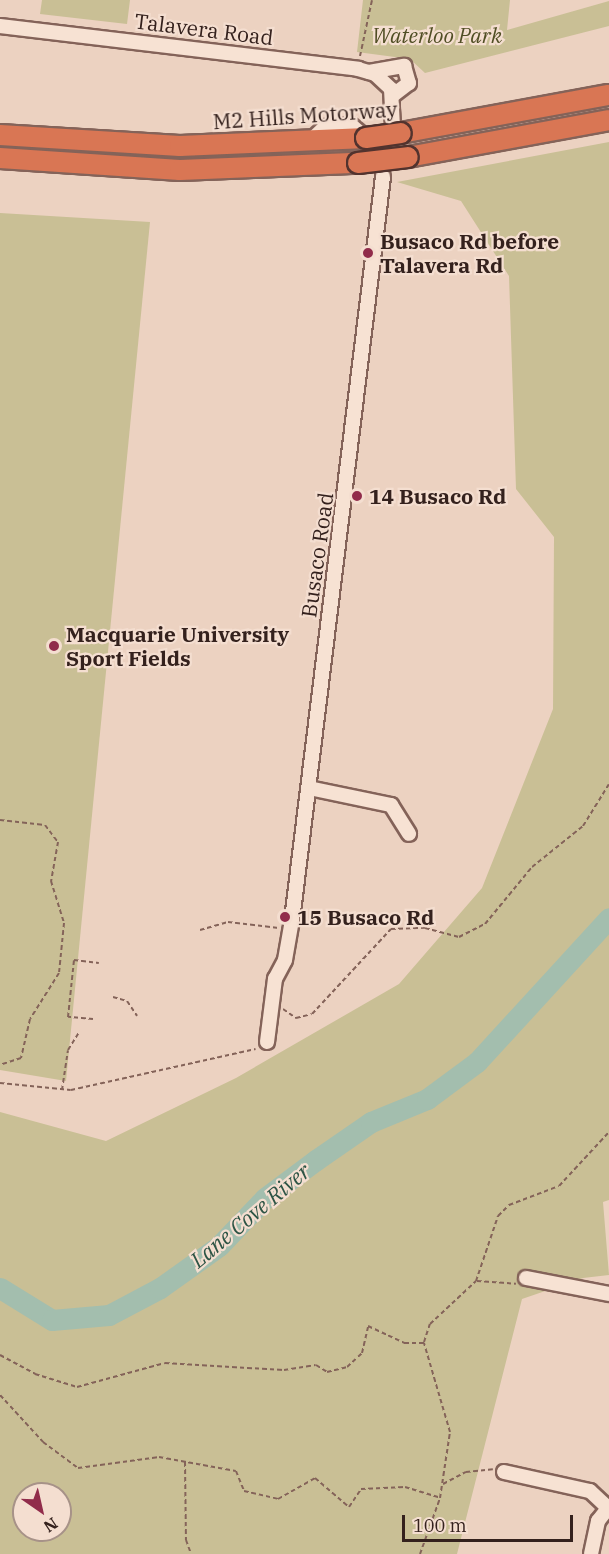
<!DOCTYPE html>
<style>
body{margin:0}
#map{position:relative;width:609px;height:1554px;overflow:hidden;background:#ecd2c1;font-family:"IBM Plex Serif",serif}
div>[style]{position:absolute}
.green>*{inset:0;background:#c9bf95}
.river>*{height:21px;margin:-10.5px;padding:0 10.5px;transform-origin:10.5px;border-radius:10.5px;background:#a3beae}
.path>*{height:2px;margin-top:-1px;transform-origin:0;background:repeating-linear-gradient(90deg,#846359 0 4.5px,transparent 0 7.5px)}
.roads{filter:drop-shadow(2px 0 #846359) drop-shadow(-2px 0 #846359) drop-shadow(0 2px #846359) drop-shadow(0 -2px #846359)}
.minor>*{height:14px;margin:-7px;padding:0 7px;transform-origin:7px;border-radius:7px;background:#f7e2d3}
.highway>*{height:20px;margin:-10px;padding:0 10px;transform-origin:10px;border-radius:10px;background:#d97654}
.bridges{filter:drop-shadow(2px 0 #52332e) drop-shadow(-2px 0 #52332e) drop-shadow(0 2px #52332e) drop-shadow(0 -2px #52332e)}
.highway-bridge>*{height:20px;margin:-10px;padding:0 10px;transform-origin:10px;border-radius:10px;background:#d97654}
.dots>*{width:16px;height:16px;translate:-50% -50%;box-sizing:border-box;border:3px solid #f4ded0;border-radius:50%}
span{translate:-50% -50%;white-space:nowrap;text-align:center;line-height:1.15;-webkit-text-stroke:4.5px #f4ded0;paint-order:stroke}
.street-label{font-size:21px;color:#34211d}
.park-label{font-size:21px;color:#504e24;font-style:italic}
.poi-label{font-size:21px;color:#34211d;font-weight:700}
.left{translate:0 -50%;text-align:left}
.water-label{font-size:22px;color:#2d5445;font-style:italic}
.north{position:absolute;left:12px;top:1482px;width:60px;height:60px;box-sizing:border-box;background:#f4ded0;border:2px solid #a79288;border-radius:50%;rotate:146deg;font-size:16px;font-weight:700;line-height:24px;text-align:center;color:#34211d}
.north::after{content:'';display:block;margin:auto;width:21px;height:27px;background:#912c4b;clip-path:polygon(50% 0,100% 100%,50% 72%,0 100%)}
.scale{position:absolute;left:402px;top:1515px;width:171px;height:27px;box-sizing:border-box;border:3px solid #34211d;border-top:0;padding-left:8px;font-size:18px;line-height:21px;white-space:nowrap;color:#34211d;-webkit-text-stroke:4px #f4ded0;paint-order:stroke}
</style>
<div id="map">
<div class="green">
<i style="clip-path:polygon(42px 0,130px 0,127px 24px,40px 14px)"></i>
<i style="clip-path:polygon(363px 0,510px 0,507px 30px,609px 1px,609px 26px,425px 73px,410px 59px,357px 52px)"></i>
<i style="clip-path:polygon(evenodd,609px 142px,609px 1200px,603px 1202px,609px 1275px,583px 1278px,522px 1299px,457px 1554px,0 1554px,0 1112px,106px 1141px,236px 1078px,399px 984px,482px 888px,553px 709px,554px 537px,516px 489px,509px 276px,461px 201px,397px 182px,609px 142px,24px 1494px,60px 1494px,60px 1530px,24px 1530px,24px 1494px)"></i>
<i style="clip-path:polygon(0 213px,150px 222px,66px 1081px,0 1070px)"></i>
</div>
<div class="river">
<i style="left:0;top:1288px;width:61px;rotate:31.6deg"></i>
<i style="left:52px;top:1320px;width:57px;rotate:-5deg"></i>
<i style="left:109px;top:1315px;width:58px;rotate:-27.9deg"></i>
<i style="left:160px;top:1288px;width:72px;rotate:-35.4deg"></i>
<i style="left:219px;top:1246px;width:66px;rotate:-46.2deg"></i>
<i style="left:265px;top:1198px;width:64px;rotate:-36.7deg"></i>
<i style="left:316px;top:1160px;width:67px;rotate:-34.6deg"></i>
<i style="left:371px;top:1122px;width:61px;rotate:-22.3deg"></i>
<i style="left:427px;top:1099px;width:62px;rotate:-36.5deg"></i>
<i style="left:477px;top:1062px;width:195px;rotate:-47.5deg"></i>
</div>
<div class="path">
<i style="left:360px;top:56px;width:57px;rotate:-77.9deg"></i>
<i style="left:0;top:820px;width:45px;rotate:6.3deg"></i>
<i style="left:45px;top:825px;width:21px;rotate:53deg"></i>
<i style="left:58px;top:842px;width:40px;rotate:100deg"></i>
<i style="left:51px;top:881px;width:44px;rotate:72.8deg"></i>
<i style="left:64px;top:923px;width:50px;rotate:95.7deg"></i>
<i style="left:59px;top:973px;width:54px;rotate:122.2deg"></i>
<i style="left:30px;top:1019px;width:40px;rotate:103deg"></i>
<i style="left:21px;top:1058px;width:22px;rotate:162deg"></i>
<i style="left:200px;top:930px;width:29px;rotate:-16deg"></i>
<i style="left:228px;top:922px;width:51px;rotate:6.7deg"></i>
<i style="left:113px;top:997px;width:15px;rotate:16deg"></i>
<i style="left:127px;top:1001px;width:18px;rotate:56deg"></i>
<i style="left:283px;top:1009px;width:16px;rotate:35deg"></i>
<i style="left:296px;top:1018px;width:16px;rotate:-14deg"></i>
<i style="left:312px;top:1014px;width:116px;rotate:-47.1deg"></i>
<i style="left:391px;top:929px;width:34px;rotate:-2deg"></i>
<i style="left:425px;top:928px;width:35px;rotate:15deg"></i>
<i style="left:459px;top:937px;width:29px;rotate:-27deg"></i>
<i style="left:485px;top:924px;width:74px;rotate:-50.5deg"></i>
<i style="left:532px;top:867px;width:65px;rotate:-38.8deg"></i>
<i style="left:583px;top:826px;width:49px;rotate:-58.2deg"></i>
<i style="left:93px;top:1019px;width:25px;rotate:-175deg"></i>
<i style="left:68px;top:1017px;width:57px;rotate:-84deg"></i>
<i style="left:74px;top:960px;width:25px;rotate:7deg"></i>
<i style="left:0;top:1083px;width:71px;rotate:5.6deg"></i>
<i style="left:71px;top:1090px;width:189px;rotate:-12.5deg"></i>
<i style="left:62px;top:1090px;width:40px;rotate:-81.5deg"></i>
<i style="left:68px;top:1050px;width:22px;rotate:-58deg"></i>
<i style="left:477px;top:1281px;width:39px;rotate:4deg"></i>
<i style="left:424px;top:1342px;width:19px;rotate:-72deg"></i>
<i style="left:430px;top:1324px;width:63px;rotate:-43.1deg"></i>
<i style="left:476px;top:1281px;width:69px;rotate:-71.3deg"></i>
<i style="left:498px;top:1216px;width:16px;rotate:-45deg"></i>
<i style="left:509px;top:1205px;width:53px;rotate:-20.8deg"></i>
<i style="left:559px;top:1186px;width:74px;rotate:-47.2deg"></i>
<i style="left:0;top:1355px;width:40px;rotate:28deg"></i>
<i style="left:35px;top:1374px;width:44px;rotate:17.2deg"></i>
<i style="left:77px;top:1387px;width:91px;rotate:-15.3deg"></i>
<i style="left:165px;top:1363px;width:119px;rotate:3.4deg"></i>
<i style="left:284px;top:1370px;width:32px;rotate:-9deg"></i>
<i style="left:316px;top:1365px;width:13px;rotate:32deg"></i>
<i style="left:327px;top:1372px;width:21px;rotate:-14deg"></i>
<i style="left:347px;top:1367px;width:21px;rotate:-43deg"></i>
<i style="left:362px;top:1353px;width:28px;rotate:-77deg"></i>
<i style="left:368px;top:1326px;width:40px;rotate:25deg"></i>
<i style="left:404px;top:1343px;width:20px"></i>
<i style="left:0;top:1395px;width:64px;rotate:47.5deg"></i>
<i style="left:43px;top:1442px;width:44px;rotate:36.6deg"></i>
<i style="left:78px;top:1468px;width:82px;rotate:-7.7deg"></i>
<i style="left:159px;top:1457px;width:78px;rotate:10.3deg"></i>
<i style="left:236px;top:1471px;width:22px;rotate:68deg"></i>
<i style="left:244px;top:1491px;width:35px;rotate:13deg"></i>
<i style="left:278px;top:1499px;width:43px;rotate:-29.6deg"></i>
<i style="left:315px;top:1478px;width:45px;rotate:40.5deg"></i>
<i style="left:349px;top:1507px;width:22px;rotate:-56deg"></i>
<i style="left:361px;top:1489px;width:44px;rotate:-2.6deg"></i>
<i style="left:405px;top:1487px;width:37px;rotate:17deg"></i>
<i style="left:185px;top:1462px;width:78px;rotate:89.3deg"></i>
<i style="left:186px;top:1540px;width:15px;rotate:70deg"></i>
<i style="left:443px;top:1484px;width:26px;rotate:-28deg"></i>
<i style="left:466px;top:1472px;width:27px;rotate:-6deg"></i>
<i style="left:420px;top:1554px;width:59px;rotate:-70.3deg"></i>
<i style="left:440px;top:1498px;width:67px;rotate:-81.4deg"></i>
<i style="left:450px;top:1432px;width:93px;rotate:-106.3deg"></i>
</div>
<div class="roads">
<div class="minor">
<i style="left:0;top:26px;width:361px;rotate:6.8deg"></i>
<i style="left:358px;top:69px;width:18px;rotate:16deg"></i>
<i style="left:375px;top:74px;width:22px;rotate:43deg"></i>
<i style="left:391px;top:89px;width:33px;rotate:87deg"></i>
<i style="left:369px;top:72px;width:36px;rotate:-10deg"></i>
<i style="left:404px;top:66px;width:18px;rotate:74deg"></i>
<i style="left:409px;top:83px;width:20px;rotate:143deg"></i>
<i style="left:310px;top:141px;width:21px;rotate:-43deg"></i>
<i style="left:325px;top:127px;width:26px;rotate:-4deg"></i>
<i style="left:351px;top:125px;width:20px;rotate:41deg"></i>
<i style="left:309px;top:788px;width:84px;rotate:11.7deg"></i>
<i style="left:391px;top:805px;width:34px;rotate:58deg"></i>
<i style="left:267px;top:1042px;width:64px;rotate:-82.8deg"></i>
<i style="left:275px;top:979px;width:21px;rotate:-62deg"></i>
<i style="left:285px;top:960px;width:41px;rotate:-80.1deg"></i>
<i style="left:292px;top:920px;width:749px;rotate:-83.02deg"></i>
<i style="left:526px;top:1278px;width:85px;rotate:10.9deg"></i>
<i style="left:504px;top:1472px;width:88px;rotate:12.5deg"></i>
<i style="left:590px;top:1491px;width:25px;rotate:43deg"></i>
<i style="left:591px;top:1554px;width:34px;rotate:-78deg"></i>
<i style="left:598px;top:1521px;width:18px;rotate:-52deg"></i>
</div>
<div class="highway">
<i style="left:401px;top:133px;width:211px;rotate:-10.4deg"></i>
<i style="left:0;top:135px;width:180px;rotate:3.5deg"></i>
<i style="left:180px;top:146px;width:186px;rotate:-2.5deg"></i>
<i style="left:408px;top:157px;width:204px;rotate:-10.4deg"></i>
<i style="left:0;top:158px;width:180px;rotate:3.8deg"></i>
<i style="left:180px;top:170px;width:178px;rotate:-2.3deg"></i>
</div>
</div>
<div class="bridges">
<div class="highway-bridge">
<i style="left:366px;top:138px;width:35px;rotate:-8deg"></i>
<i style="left:358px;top:163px;width:50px;rotate:-6.8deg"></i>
</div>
</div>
<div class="dots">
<i style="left:368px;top:253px;background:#912c4b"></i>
<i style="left:357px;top:496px;background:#912c4b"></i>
<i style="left:54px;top:646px;background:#912c4b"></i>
<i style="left:285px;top:917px;background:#912c4b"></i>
</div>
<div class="street-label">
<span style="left:204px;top:29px;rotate:7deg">Talavera Road</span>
<span style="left:305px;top:115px;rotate:-4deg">M2 Hills Motorway</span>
<span style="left:317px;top:555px;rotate:-82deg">Busaco Road</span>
</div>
<div class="park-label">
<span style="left:437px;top:35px">Waterloo Park</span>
</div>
<div class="poi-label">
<span class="left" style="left:380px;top:253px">Busaco Rd before<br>Talavera Rd</span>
<span class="left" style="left:369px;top:496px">14 Busaco Rd</span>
<span class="left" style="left:66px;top:646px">Macquarie University<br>Sport Fields</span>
<span class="left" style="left:297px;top:917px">15 Busaco Rd</span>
</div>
<div class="water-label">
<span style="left:250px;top:1215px;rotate:-40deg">Lane Cove River</span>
</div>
<div class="north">N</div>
<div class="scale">100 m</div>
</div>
